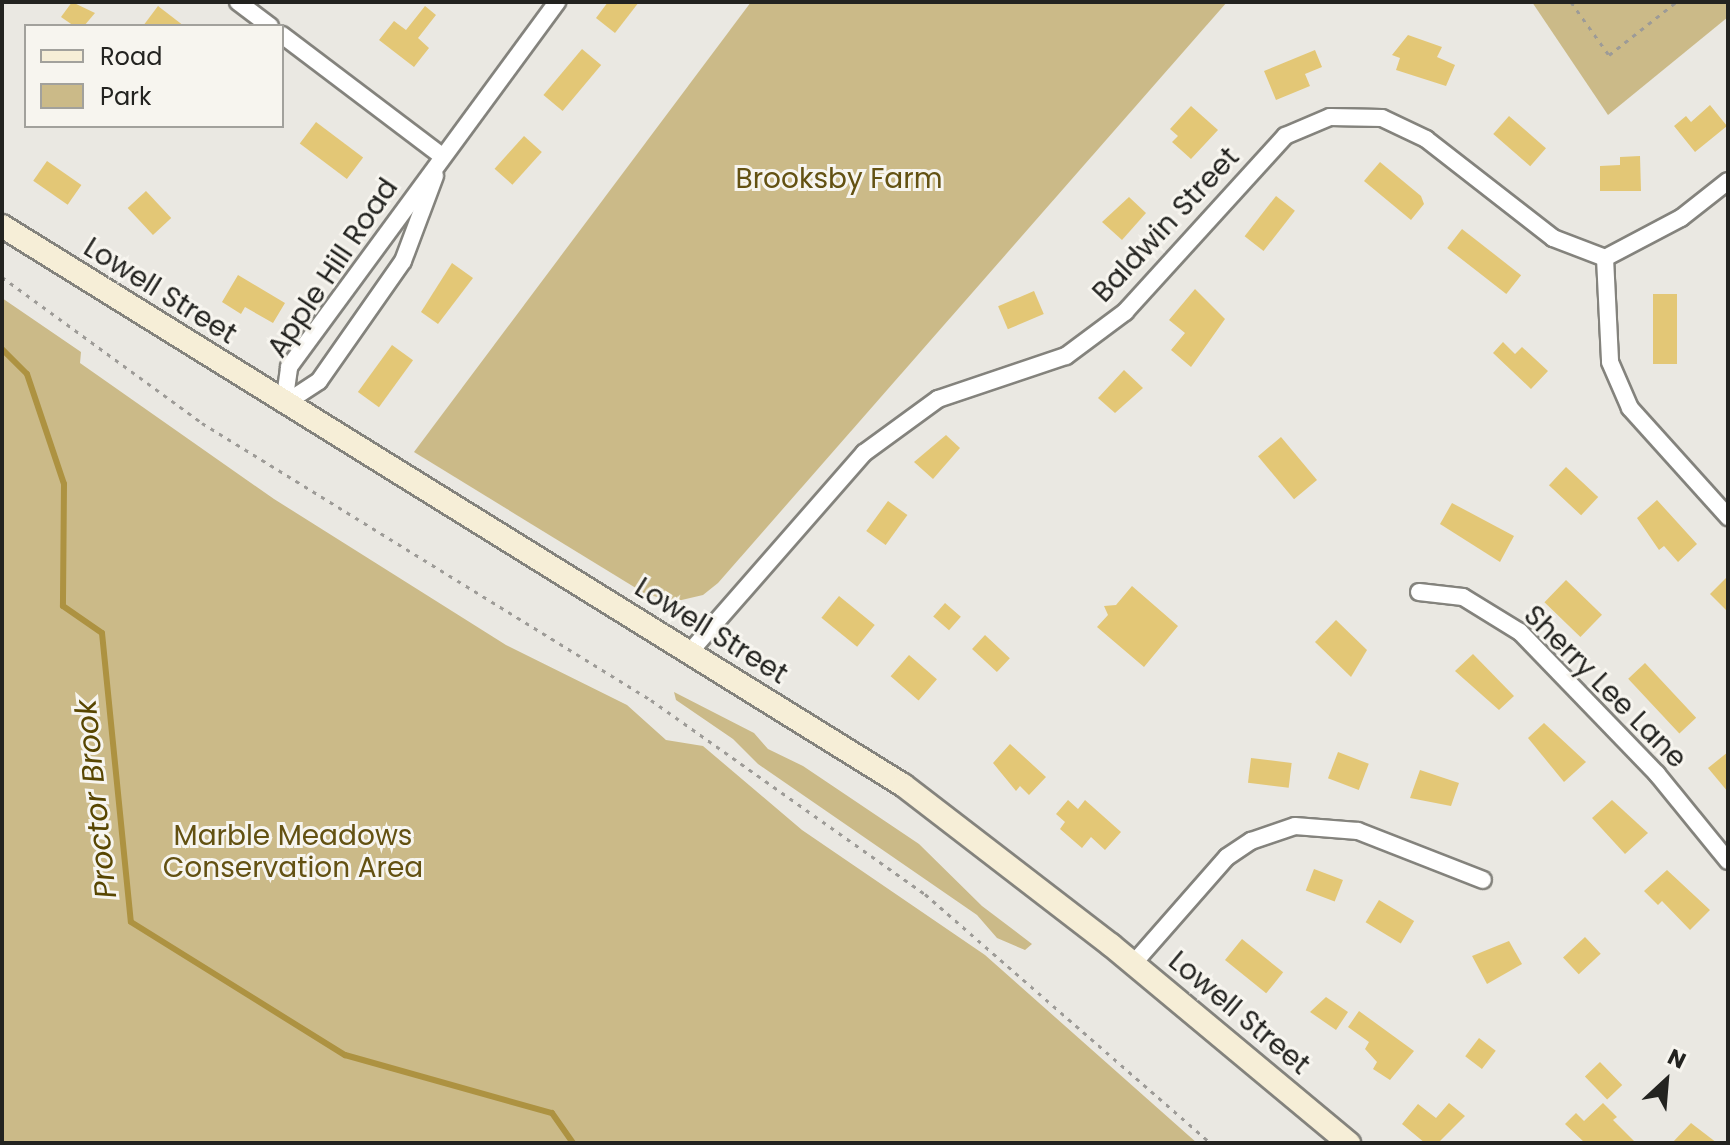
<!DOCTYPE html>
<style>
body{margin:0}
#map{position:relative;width:1730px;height:1145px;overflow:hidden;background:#eae8e2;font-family:Poppins,sans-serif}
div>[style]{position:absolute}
.green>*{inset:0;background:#cbba88}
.stream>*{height:6px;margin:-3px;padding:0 3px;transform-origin:3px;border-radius:3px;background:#ad9241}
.building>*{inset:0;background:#e3c776;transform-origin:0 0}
.path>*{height:3px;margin-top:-1.5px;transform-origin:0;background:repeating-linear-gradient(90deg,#9d9b97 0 4px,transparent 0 10px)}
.roads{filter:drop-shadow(2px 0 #84837d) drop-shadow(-2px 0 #84837d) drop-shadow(0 2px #84837d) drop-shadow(0 -2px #84837d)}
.street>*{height:16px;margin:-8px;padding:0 8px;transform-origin:8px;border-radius:8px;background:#fff}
.secondary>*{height:22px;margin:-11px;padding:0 11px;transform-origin:11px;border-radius:11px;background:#f6eed7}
span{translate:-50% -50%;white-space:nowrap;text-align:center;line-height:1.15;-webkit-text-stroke:6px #f7f5ef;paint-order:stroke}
.park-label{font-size:28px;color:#635112}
.street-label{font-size:28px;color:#232320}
.water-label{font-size:30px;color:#584601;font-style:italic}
.frame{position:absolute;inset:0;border:4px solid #232320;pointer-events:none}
.legend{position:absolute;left:24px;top:24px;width:260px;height:104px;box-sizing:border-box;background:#f7f5ef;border:2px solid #a2a19c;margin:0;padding:10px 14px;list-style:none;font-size:24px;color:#232320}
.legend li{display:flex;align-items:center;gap:16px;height:40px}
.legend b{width:40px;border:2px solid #a2a19c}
.north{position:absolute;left:1626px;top:1041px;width:80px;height:80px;-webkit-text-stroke:6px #f7f5ef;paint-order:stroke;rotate:26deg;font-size:22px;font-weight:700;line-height:32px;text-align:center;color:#232320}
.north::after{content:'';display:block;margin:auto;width:28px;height:36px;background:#232320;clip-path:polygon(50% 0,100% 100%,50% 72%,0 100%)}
</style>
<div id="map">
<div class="green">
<i style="clip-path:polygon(751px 2px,1227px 2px,718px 583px,703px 595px,673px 602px,644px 593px,414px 452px)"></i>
<i style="clip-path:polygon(1532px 2px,1728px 2px,1728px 17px,1608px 115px)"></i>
<i style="clip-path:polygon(2px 298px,81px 352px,80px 363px,274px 499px,506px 645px,627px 705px,666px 740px,703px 746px,802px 830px,985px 955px,1197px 1143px,2px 1143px)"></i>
<i style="clip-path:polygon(674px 692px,754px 733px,768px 749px,803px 766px,919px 844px,982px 906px,1032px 944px,1025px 950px,997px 938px,977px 915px,758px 764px,733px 739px,676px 700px)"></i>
</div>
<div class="stream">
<i style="left:2px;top:349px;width:35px;rotate:45deg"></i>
<i style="left:27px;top:374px;width:116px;rotate:71.4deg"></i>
<i style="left:64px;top:484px;width:122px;rotate:90.5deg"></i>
<i style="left:63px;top:606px;width:47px;rotate:34.7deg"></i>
<i style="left:102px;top:633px;width:290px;rotate:84.3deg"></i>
<i style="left:131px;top:922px;width:252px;rotate:31.9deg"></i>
<i style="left:345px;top:1055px;width:215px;rotate:15.7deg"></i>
<i style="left:552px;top:1113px;width:37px;rotate:55deg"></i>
</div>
<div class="building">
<i style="clip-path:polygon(72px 2px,95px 13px,84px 26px,74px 26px,61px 17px)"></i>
<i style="clip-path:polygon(608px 2px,639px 2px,615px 33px,596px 18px)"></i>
<i style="clip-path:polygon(158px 6px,184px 26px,143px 26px)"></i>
<i style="clip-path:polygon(425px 6px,436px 15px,418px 38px,429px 48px,414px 67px,379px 40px,394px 21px,406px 30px)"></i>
<i style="clip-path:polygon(1408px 35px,1442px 47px,1437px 57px,1455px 65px,1446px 86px,1396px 70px,1400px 58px,1392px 55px)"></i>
<i style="left:582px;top:49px;width:25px;height:60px;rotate:40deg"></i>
<i style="clip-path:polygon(1315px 50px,1322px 67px,1305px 74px,1310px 86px,1276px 100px,1264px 71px)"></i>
<i style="clip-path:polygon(1710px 105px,1727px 126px,1695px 152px,1674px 126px,1686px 116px,1691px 122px)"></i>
<i style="clip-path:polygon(1191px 106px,1218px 130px,1191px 159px,1172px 142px,1178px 136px,1170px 129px)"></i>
<i style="left:1509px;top:116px;width:49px;height:24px;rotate:41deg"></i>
<i style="left:316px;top:122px;width:59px;height:27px;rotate:37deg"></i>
<i style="left:524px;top:136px;width:24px;height:44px;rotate:42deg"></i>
<i style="clip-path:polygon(1640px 156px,1641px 191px,1600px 191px,1600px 166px,1620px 165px,1620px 157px)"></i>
<i style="left:47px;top:161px;width:42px;height:24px;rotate:35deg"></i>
<i style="clip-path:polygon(1380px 162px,1421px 196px,1424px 204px,1411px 220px,1364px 181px)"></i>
<i style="left:146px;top:191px;width:37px;height:25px;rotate:47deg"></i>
<i style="left:1276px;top:196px;width:24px;height:51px;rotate:38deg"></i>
<i style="clip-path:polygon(1129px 197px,1146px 213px,1122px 240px,1102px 222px)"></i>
<i style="left:1462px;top:229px;width:75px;height:24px;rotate:38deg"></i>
<i style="clip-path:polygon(452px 263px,473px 278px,438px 324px,421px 312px)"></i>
<i style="clip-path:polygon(238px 275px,285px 303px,273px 323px,245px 307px,241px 314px,222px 302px)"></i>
<i style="clip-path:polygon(1195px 289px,1225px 319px,1191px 367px,1171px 350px,1185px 333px,1169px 320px)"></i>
<i style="left:1034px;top:291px;width:25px;height:39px;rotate:67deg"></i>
<i style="left:1653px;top:294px;width:24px;height:70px"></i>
<i style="clip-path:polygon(1503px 342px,1515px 354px,1522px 347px,1548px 371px,1531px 389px,1493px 353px)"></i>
<i style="left:392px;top:345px;width:26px;height:58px;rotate:36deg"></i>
<i style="clip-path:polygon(1124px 370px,1143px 388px,1115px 413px,1098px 398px)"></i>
<i style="clip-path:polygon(946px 435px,960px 448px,933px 479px,914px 462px)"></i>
<i style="left:1281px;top:437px;width:56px;height:30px;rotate:50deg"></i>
<i style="left:1566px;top:467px;width:44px;height:25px;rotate:43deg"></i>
<i style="clip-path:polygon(1657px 500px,1697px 544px,1678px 562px,1664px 546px,1659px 550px,1637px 518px)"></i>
<i style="left:888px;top:501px;width:24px;height:37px;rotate:36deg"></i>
<i style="clip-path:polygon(1452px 503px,1514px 536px,1500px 562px,1440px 524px)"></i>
<i style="clip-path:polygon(1728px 576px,1728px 612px,1710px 594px)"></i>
<i style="left:1566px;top:580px;width:50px;height:31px;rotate:44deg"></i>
<i style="clip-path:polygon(1132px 586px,1178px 626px,1144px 667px,1097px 627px,1108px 615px,1104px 606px,1116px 605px)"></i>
<i style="left:839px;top:596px;width:46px;height:28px;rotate:39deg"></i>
<i style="left:945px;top:603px;width:21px;height:18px;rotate:41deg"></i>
<i style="clip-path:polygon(1336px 620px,1367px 650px,1351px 677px,1315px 642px)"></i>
<i style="left:985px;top:635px;width:34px;height:19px;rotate:43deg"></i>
<i style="clip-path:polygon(1473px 654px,1514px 696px,1499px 710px,1455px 671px)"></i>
<i style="left:909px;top:655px;width:37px;height:28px;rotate:41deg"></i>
<i style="left:1645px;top:663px;width:75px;height:23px;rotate:47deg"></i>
<i style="clip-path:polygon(1544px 723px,1586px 762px,1564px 782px,1528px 738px)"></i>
<i style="clip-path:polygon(1010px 744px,1046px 777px,1029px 795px,1020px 786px,1016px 791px,993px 763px)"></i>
<i style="left:1338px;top:752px;width:33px;height:28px;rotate:21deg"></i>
<i style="clip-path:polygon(1728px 752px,1728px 792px,1708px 768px)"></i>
<i style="left:1251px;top:758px;width:41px;height:25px;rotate:7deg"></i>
<i style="clip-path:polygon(1420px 770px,1459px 783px,1451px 806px,1410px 798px)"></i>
<i style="clip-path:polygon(1068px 800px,1078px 809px,1085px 800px,1121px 832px,1105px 850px,1091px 837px,1082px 848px,1060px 829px,1065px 822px,1056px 814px)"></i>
<i style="clip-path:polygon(1612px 800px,1648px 833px,1625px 854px,1592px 818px)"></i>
<i style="left:1314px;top:869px;width:31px;height:23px;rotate:21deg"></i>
<i style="clip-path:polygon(1667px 870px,1710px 910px,1690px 930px,1662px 901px,1658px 905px,1644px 891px)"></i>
<i style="left:1379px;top:900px;width:41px;height:26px;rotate:31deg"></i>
<i style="left:1585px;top:937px;width:23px;height:30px;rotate:47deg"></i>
<i style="left:1242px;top:939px;width:53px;height:27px;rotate:39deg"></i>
<i style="clip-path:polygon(1509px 941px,1522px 964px,1487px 984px,1472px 956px)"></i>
<i style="clip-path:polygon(1326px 997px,1348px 1012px,1336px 1030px,1310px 1012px)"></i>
<i style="clip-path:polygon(1359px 1011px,1414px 1051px,1390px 1080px,1373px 1069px,1377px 1062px,1365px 1049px,1369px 1042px,1348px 1027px)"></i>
<i style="left:1479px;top:1038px;width:21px;height:23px;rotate:37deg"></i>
<i style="left:1600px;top:1062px;width:32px;height:21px;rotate:46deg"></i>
<i style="clip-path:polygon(1449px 1103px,1465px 1116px,1438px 1143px,1425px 1143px,1402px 1124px,1418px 1104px,1436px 1118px)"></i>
<i style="clip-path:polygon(1603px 1103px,1617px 1117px,1613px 1120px,1636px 1143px,1585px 1143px,1565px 1124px,1576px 1113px,1584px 1121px)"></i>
<i style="clip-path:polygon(1691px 1123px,1717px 1143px,1672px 1143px)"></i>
</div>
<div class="path">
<i style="left:1571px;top:2px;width:65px;rotate:54.4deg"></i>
<i style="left:1609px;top:55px;width:85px;rotate:-38.3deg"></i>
<i style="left:2px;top:277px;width:248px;rotate:36.1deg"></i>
<i style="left:202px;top:423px;width:528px;rotate:31.67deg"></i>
<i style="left:651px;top:700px;width:336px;rotate:35.3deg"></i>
<i style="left:925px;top:894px;width:378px;rotate:41.1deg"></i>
</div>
<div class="roads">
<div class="street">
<i style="left:238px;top:2px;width:40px;rotate:37deg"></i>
<i style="left:282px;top:35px;width:201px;rotate:37.1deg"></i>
<i style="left:1605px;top:258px;width:104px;rotate:87.2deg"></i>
<i style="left:1610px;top:362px;width:50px;rotate:66.5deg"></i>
<i style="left:1630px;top:408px;width:147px;rotate:48deg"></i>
<i style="left:284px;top:404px;width:37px;rotate:-82deg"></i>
<i style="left:289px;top:367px;width:453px;rotate:-53.7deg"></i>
<i style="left:284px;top:404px;width:42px;rotate:-33.3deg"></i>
<i style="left:319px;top:381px;width:146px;rotate:-55deg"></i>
<i style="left:403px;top:261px;width:91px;rotate:-69.4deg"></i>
<i style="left:1419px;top:592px;width:44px;rotate:6.5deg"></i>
<i style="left:1463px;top:597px;width:67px;rotate:31.6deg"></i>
<i style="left:1520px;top:632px;width:197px;rotate:46deg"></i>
<i style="left:1657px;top:774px;width:112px;rotate:50.8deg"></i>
<i style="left:689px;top:653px;width:266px;rotate:-48.8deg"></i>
<i style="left:864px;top:453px;width:92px;rotate:-36.1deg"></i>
<i style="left:938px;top:399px;width:135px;rotate:-18.6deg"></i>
<i style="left:1066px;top:356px;width:74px;rotate:-36.7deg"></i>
<i style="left:1125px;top:312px;width:238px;rotate:-47.7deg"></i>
<i style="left:1285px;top:136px;width:49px;rotate:-22.9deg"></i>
<i style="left:1330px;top:117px;width:52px;rotate:1.1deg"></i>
<i style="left:1382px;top:118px;width:49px;rotate:25.5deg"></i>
<i style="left:1426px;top:139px;width:161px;rotate:37.9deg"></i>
<i style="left:1553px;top:238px;width:56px;rotate:21deg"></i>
<i style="left:1605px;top:258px;width:86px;rotate:-27.8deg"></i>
<i style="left:1681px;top:218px;width:60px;rotate:-38.2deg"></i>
<i style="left:1133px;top:964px;width:142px;rotate:-48.7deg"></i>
<i style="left:1227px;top:857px;width:29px;rotate:-34deg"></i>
<i style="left:1251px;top:841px;width:46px;rotate:-18.8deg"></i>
<i style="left:1295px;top:826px;width:63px;rotate:4.5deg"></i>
<i style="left:1358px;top:831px;width:134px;rotate:21.4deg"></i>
</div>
<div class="secondary">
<i style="left:2px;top:226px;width:1060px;rotate:31.82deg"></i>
<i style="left:903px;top:785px;width:262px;rotate:37.6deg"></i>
<i style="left:1111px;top:945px;width:310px;rotate:39.8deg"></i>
</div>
</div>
<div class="park-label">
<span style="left:839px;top:179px">Brooksby Farm</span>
<span style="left:293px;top:852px">Marble Meadows<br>Conservation Area</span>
</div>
<div class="street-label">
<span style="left:1166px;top:225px;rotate:-47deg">Baldwin Street</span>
<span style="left:333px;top:268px;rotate:-56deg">Apple Hill Road</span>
<span style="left:160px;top:291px;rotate:32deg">Lowell Street</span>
<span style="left:711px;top:631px;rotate:32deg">Lowell Street</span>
<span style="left:1605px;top:687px;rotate:45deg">Sherry Lee Lane</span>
<span style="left:1239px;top:1013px;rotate:40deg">Lowell Street</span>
</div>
<div class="water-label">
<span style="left:96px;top:799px;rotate:-96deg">Proctor Brook</span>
</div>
<div class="frame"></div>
<ul class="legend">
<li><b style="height:10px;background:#f6eed7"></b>Road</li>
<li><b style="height:22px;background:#cbba88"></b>Park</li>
</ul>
<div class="north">N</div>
</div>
